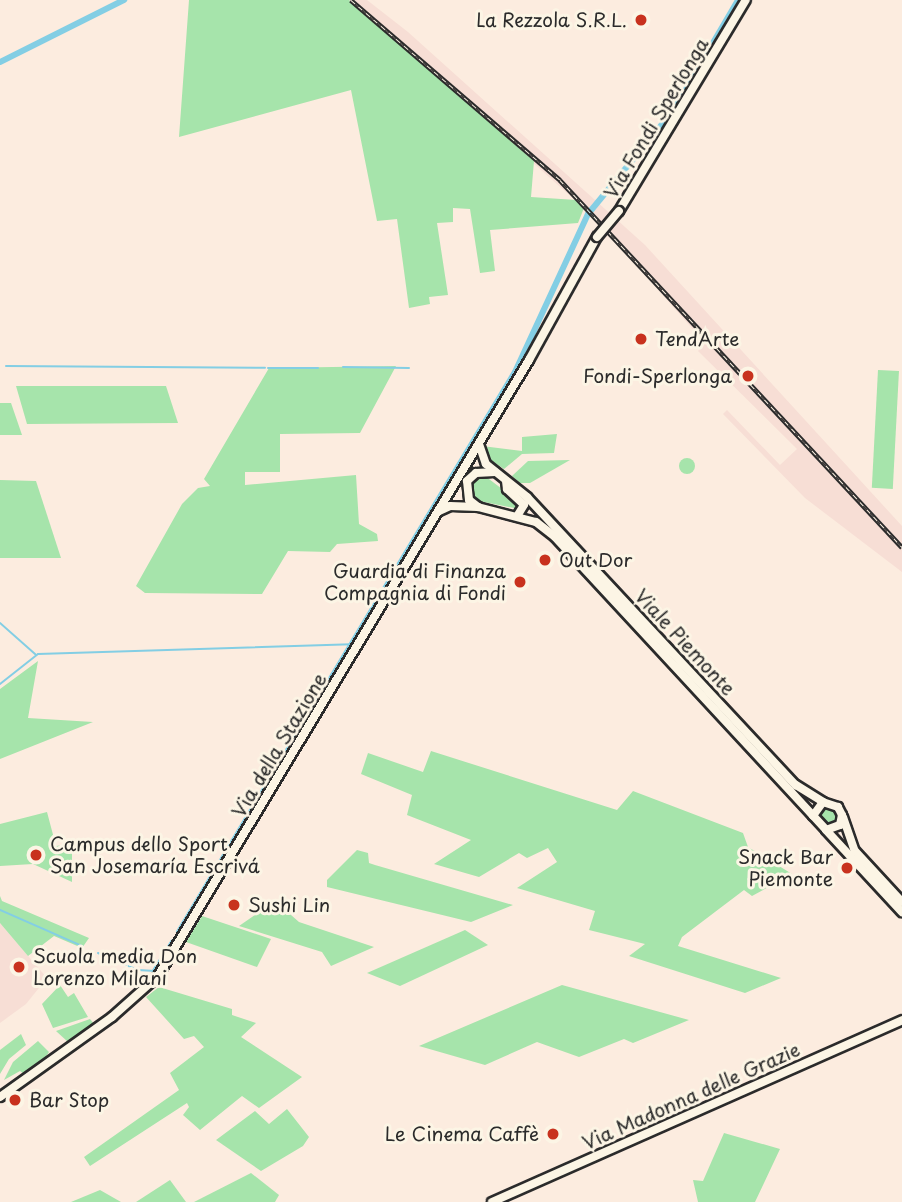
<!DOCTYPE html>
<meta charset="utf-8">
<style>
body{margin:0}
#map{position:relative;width:902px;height:1202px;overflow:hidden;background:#fcecdf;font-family:"Playpen Sans",sans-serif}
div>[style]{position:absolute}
.built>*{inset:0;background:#f7ded5}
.green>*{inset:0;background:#a6e4ab;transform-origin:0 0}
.round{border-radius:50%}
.stream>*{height:2px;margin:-1px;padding:0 1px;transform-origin:1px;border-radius:1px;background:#83cee4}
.canal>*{height:6px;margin:-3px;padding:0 3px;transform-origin:3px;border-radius:3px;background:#83cee4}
.roads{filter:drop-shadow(2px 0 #2b2b2b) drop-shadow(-2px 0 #2b2b2b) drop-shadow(0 2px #2b2b2b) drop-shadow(0 -2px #2b2b2b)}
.minor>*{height:8px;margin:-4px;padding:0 4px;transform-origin:4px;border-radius:4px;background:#fcf5e5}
.rail>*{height:4.5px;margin-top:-2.25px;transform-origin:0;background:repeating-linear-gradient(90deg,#fcf5e5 0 5px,#2b2b2b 0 10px);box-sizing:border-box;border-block:2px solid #2b2b2b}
.bridges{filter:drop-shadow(2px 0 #2b2b2b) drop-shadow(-2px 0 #2b2b2b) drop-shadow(0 2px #2b2b2b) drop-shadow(0 -2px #2b2b2b)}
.minor-bridge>*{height:8px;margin:-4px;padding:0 4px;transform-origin:4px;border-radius:4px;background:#fcf5e5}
.dots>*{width:19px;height:19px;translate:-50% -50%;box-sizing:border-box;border:4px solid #fcf5e5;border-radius:50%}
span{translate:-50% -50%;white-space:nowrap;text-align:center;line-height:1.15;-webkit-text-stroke:6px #fcf5e5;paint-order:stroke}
.poi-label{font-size:19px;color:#2b2b2b}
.right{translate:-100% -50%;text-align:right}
.left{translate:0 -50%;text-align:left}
.street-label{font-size:19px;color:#2b2b2b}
</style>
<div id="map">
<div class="built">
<i style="clip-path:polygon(349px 0,367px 0,408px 32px,645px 245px,902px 526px,902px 572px,805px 498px,723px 414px,727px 410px,780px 465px,797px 449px,698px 351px,705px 343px,593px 216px)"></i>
<i style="clip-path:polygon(0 923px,47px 978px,26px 1004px,0 1023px)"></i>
</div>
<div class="green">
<i style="clip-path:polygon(189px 0,349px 0,534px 161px,531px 197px,576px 200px,584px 208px,578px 223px,490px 230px,495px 271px,480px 273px,470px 209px,453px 208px,453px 222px,437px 223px,448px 295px,429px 297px,430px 304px,409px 308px,397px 219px,377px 221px,351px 90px,179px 137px)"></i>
<i style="clip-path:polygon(396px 366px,360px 433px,280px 434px,280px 472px,245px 472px,245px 485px,356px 475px,359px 524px,377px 534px,378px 541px,337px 544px,330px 552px,288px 551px,262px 594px,145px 593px,136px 586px,182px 504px,198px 488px,210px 486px,204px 479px,269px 368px)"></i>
<i style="left:878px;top:370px;width:21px;height:118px;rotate:3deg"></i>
<i style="clip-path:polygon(16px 386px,166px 386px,178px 423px,27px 424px)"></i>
<i style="clip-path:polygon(0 403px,11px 403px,22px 435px,0 435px)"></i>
<i style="clip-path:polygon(557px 434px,554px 453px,522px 454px,504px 469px,486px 457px,482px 446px,522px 451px,522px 437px)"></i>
<i class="round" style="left:679px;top:458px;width:16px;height:16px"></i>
<i style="clip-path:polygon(570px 460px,530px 483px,520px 483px,512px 476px,528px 461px)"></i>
<i style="clip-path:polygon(485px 476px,519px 502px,519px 509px,474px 500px,470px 484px)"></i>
<i style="clip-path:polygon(0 480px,36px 481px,61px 558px,0 558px)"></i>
<i style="clip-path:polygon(38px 661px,28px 718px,93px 722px,0 759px,0 689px)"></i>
<i style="clip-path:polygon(431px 751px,617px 810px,633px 791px,743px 833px,748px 847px,792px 874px,752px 896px,744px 890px,682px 937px,678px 946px,781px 978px,745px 993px,629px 956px,645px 944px,589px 930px,595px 911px,517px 888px,557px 862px,548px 848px,527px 858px,519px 853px,479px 877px,434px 864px,471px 840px,407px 815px,412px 795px,361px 774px,368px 753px,423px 772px)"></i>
<i class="round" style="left:820px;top:807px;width:18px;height:18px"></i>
<i style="clip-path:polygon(47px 812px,56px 846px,72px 844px,72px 882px,33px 864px,0 866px,0 824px)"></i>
<i style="clip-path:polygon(357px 850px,368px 853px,369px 863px,375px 865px,513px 905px,471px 922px,327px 887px,327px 880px)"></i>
<i style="clip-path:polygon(0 896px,2px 901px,89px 938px,82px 948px,54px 936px,28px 956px,0 923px)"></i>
<i style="clip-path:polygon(275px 901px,299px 922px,374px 947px,331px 966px,322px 952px,239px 926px)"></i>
<i style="clip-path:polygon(202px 916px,271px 939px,257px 967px,186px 942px)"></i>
<i style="clip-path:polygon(465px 930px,488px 945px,400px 986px,367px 973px)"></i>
<i style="clip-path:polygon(60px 985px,68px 997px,74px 993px,88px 1017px,53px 1028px,42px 1004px)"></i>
<i style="clip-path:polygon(562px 985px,689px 1020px,633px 1043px,624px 1039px,579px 1057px,537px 1042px,485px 1065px,419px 1046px)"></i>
<i style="clip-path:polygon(159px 987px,232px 1009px,232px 1015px,256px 1023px,241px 1037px,302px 1077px,259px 1108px,242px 1096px,200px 1130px,183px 1115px,189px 1107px,187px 1103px,90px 1166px,84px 1157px,179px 1090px,170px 1073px,204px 1047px,194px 1036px,184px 1039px,146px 997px)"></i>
<i style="clip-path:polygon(90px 1019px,94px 1024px,68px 1042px,56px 1031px)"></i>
<i style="clip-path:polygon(21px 1034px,26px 1045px,9px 1059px,0 1074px,0 1050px)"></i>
<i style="clip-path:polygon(38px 1041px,49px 1052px,45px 1058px,24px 1074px,20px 1071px,4px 1080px,13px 1062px)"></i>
<i style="clip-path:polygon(287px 1109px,309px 1137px,303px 1146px,261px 1171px,216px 1140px,255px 1111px,269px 1124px)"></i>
<i style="clip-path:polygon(724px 1133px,780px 1149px,755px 1202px,698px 1202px,693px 1180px,703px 1181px)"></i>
<i style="clip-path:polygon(251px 1173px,279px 1195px,275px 1202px,194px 1202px)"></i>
<i style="clip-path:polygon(170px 1180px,186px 1202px,136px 1202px)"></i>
<i style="clip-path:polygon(100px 1190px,121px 1202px,71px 1202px)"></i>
</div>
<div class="stream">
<i style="left:6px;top:366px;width:259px;rotate:0.4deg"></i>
<i style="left:343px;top:367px;width:66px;rotate:0.9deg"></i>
<i style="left:268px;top:368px;width:50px"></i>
<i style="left:0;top:623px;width:48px;rotate:41.6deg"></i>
<i style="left:0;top:684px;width:48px;rotate:-38.3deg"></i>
<i style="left:38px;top:654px;width:313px;rotate:-1.8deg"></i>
<i style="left:0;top:910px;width:90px;rotate:23.7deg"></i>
<i style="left:98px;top:953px;width:43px;rotate:23deg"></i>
<i style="left:138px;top:970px;width:17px;rotate:3deg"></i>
</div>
<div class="canal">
<i style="left:0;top:62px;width:139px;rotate:-26.6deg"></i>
<i style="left:179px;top:932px;width:653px;rotate:-59.04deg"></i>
<i style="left:515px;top:372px;width:174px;rotate:-65.2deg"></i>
<i style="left:588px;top:214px;width:134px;rotate:-50.5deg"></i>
<i style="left:673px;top:111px;width:129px;rotate:-59.6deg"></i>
<i style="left:155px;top:971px;width:34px;rotate:-58deg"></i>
</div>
<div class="roads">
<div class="minor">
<i style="left:619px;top:211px;width:246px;rotate:-59deg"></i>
<i style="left:479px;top:444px;width:21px;rotate:71deg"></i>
<i style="left:486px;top:464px;width:53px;rotate:38.8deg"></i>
<i style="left:527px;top:497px;width:394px;rotate:47deg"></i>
<i style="left:796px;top:785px;width:32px;rotate:32deg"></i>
<i style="left:506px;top:481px;width:8px;rotate:83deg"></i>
<i style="left:507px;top:489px;width:23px;rotate:43deg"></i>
<i style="left:524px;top:505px;width:13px;rotate:122deg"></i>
<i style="left:478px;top:507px;width:11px;rotate:-142deg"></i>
<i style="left:469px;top:500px;width:19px;rotate:-96deg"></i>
<i style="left:467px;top:481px;width:12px;rotate:-42deg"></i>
<i style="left:476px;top:473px;width:19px;rotate:-3deg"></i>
<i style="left:439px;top:511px;width:12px;rotate:-24deg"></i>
<i style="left:450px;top:506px;width:28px;rotate:2deg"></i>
<i style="left:478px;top:507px;width:60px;rotate:14.5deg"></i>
<i style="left:536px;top:522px;width:24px;rotate:38deg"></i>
<i style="left:555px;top:537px;width:399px;rotate:47.2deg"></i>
<i style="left:826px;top:830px;width:15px;rotate:-20deg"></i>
<i style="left:840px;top:825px;width:10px;rotate:-79deg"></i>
<i style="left:842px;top:815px;width:9px;rotate:-117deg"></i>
<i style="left:838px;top:807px;width:16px;rotate:-162deg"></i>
<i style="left:823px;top:802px;width:17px;rotate:126deg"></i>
<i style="left:843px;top:817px;width:36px;rotate:71deg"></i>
<i style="left:855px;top:851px;width:69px;rotate:47.3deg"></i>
<i style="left:826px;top:830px;width:112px;rotate:47.2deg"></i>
<i style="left:0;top:1097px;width:138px;rotate:-35.5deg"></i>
<i style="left:112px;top:1017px;width:62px;rotate:-41.7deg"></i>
<i style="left:158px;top:976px;width:719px;rotate:-58.94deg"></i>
<i style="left:529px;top:360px;width:141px;rotate:-61.1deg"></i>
<i style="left:492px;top:1202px;width:449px;rotate:-23.9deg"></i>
</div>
</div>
<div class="rail">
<i style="left:351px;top:0;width:276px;rotate:40.7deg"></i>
<i style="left:560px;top:180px;width:502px;rotate:47.02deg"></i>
</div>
<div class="bridges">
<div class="minor-bridge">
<i style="left:597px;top:237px;width:34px;rotate:-50deg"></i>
</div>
</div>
<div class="dots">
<i style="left:641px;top:20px;background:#c8321e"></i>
<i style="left:641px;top:339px;background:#c8321e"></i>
<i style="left:748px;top:376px;background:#c8321e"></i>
<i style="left:545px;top:560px;background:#c8321e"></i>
<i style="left:520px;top:582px;background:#c8321e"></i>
<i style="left:36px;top:855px;background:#c8321e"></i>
<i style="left:847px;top:868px;background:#c8321e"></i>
<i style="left:234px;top:905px;background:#c8321e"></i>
<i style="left:19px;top:967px;background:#c8321e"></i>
<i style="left:15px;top:1100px;background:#c8321e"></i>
<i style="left:553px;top:1134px;background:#c8321e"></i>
</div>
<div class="poi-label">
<span class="right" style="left:627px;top:20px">La Rezzola S.R.L.</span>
<span class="left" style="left:655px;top:339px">TendArte</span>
<span class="right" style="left:732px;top:376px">Fondi-Sperlonga</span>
<span class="left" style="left:559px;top:560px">Out Dor</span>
<span class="right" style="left:506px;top:582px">Guardia di Finanza<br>Compagnia di Fondi</span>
<span class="left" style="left:50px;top:855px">Campus dello Sport<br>San Josemaría Escrivá</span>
<span class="right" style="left:833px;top:868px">Snack Bar<br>Piemonte</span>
<span class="left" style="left:248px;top:905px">Sushi Lin</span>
<span class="left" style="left:33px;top:967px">Scuola media Don<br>Lorenzo Milani</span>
<span class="left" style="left:29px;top:1100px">Bar Stop</span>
<span class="right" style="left:539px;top:1134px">Le Cinema Caffè</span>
</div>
<div class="street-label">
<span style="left:656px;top:118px;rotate:-59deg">Via Fondi Sperlonga</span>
<span style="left:685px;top:642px;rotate:47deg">Viale Piemonte</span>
<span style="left:279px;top:745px;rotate:-59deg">Via della Stazione</span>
<span style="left:691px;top:1096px;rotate:-24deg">Via Madonna delle Grazie</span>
</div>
</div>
